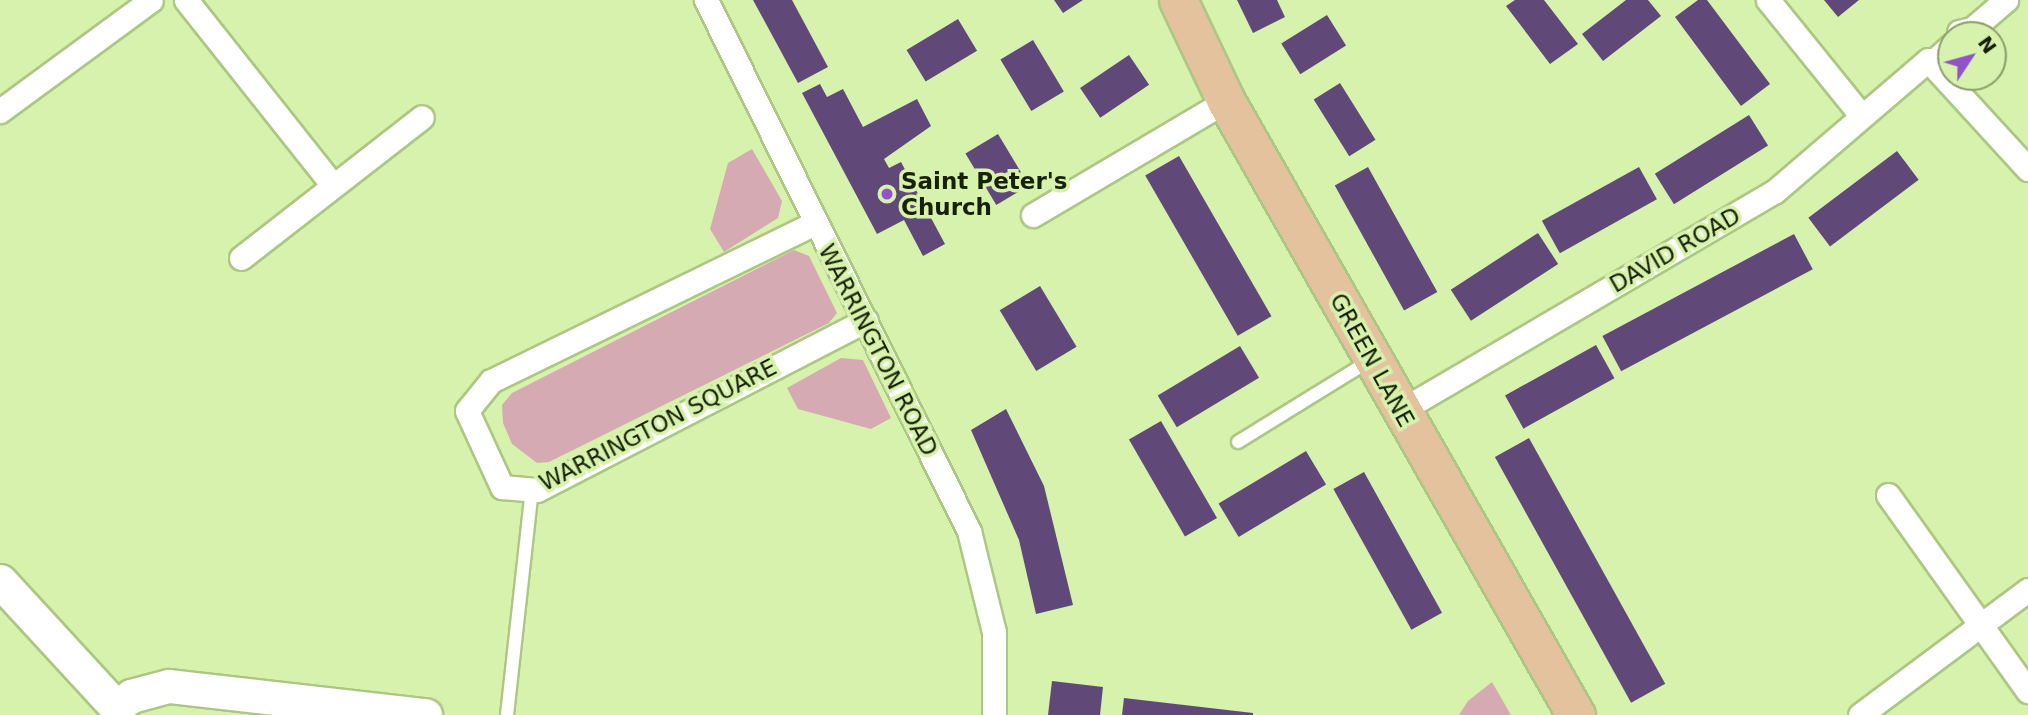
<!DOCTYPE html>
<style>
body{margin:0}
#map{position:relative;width:2028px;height:715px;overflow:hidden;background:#d7f2ad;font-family:"DejaVu Sans",sans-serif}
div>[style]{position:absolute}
.green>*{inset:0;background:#d6aab2}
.building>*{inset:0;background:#604979;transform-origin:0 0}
.roads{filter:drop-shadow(2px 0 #acc783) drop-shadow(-2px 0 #acc783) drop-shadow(0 2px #acc783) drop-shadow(0 -2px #acc783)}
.lane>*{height:12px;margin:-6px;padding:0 6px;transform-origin:6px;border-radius:6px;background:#fff}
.street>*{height:23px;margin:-11.5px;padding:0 11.5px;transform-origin:11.5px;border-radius:11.5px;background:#fff}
.secondary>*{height:33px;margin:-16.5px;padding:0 16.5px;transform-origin:16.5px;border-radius:16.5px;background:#fff}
.primary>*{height:37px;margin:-18.5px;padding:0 18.5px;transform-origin:18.5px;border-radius:18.5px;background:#e4c29e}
.dots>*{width:19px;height:19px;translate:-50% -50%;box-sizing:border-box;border:4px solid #d7f2ad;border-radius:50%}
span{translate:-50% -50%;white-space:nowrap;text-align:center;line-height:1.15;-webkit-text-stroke:7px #d7f2ad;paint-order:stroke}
.poi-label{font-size:23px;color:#182106;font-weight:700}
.left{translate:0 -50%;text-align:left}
.street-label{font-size:23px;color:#182106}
.north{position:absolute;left:1937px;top:21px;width:70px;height:70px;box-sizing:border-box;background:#d7f2ad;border:2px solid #8b9e6a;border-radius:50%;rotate:54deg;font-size:19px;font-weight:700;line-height:28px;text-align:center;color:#182106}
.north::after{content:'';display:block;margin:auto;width:24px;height:32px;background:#9253c9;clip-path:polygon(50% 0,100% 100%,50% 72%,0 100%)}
</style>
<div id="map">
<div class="green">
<i style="clip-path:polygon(752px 149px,782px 201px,778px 218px,724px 252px,710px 229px,728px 163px)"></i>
<i style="clip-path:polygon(794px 250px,809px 256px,837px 313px,829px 323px,549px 462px,537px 463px,512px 444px,503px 423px,502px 405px,512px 393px)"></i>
<i style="clip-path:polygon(841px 358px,863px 360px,891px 418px,871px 429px,798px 409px,787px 388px)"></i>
<i style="clip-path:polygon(1492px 682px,1511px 715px,1459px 715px,1468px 701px)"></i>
</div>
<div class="building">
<i style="clip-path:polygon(753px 0,792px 0,828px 67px,798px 83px)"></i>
<i style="clip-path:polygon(1054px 0,1083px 0,1063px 13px)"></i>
<i style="clip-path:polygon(1237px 0,1277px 0,1285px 17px,1253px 33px)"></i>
<i style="clip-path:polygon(1515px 0,1544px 0,1578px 44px,1550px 64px,1506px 6px)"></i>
<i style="clip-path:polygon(1626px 0,1648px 0,1661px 16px,1603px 61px,1582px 34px)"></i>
<i style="clip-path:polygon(1698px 0,1707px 0,1770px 84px,1741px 106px,1675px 17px)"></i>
<i style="clip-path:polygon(1824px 0,1859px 0,1838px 17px)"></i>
<i style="left:1327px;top:15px;width:36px;height:54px;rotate:58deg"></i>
<i style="left:958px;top:19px;width:37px;height:60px;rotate:59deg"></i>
<i style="left:1033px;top:40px;width:60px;height:38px;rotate:59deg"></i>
<i style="left:1129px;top:55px;width:36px;height:59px;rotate:56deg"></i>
<i style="left:1340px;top:83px;width:67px;height:31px;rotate:58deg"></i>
<i style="clip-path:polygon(820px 84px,827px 97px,843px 89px,863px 127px,917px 99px,931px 126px,884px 159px,889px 168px,901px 162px,945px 244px,923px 256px,904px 220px,877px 234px,802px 93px)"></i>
<i style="left:1749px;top:115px;width:36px;height:111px;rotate:58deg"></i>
<i style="left:998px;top:134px;width:60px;height:38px;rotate:59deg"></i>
<i style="left:1897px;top:151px;width:36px;height:111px;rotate:53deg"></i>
<i style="left:1179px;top:156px;width:185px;height:39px;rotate:60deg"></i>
<i style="left:1368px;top:167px;width:143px;height:38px;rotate:61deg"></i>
<i style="left:1639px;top:167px;width:37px;height:111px;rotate:61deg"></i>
<i style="left:1538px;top:233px;width:37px;height:104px;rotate:57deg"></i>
<i style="left:1794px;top:234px;width:40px;height:217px;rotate:62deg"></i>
<i style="left:1040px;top:286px;width:71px;height:47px;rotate:59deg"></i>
<i style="left:1596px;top:345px;width:38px;height:104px;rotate:61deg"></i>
<i style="left:1240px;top:346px;width:37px;height:96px;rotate:59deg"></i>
<i style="clip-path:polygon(1006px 409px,1044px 486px,1073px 605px,1036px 614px,1019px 540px,971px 430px)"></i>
<i style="left:1161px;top:421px;width:112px;height:37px;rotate:60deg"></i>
<i style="left:1529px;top:438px;width:281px;height:39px;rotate:61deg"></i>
<i style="left:1306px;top:451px;width:39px;height:102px;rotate:59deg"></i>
<i style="left:1364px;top:472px;width:161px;height:35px;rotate:61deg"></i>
<i style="clip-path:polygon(1052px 681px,1103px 687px,1100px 715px,1048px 715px)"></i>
<i style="clip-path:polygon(1124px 698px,1253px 713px,1253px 715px,1122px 715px)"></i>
</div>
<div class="roads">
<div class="lane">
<i style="left:1928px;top:60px;width:31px;rotate:-42deg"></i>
<i style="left:1238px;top:442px;width:156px;rotate:-31.7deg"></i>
<i style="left:507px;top:715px;width:227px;rotate:-83.7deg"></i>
</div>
<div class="street">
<i style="left:186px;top:0;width:235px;rotate:51.6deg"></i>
<i style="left:706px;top:0;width:593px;rotate:63.65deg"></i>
<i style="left:969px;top:531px;width:104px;rotate:76.1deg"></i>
<i style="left:994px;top:632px;width:83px;rotate:90deg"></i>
<i style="left:1768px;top:0;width:146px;rotate:51.1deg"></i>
<i style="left:1959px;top:32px;width:13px;rotate:-13deg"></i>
<i style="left:1972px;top:29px;width:45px;rotate:-40.5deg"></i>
<i style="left:0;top:111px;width:187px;rotate:-36.3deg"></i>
<i style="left:1033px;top:215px;width:224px;rotate:-30.6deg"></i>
<i style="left:813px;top:224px;width:358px;rotate:154deg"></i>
<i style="left:491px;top:381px;width:38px;rotate:129deg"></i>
<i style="left:467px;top:411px;width:84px;rotate:65.3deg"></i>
<i style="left:502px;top:487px;width:35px;rotate:5deg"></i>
<i style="left:537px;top:490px;width:370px;rotate:-27.3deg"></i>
<i style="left:241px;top:258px;width:229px;rotate:-37.9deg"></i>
<i style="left:1400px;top:411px;width:433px;rotate:-30.4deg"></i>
<i style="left:1774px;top:192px;width:203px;rotate:-40.6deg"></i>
<i style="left:1928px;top:60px;width:148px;rotate:47.5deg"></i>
<i style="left:1888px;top:495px;width:241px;rotate:54.5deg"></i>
<i style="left:1860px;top:715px;width:209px;rotate:-36.7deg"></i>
</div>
<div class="secondary">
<i style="left:0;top:581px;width:171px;rotate:47.4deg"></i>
<i style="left:116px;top:707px;width:19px;rotate:-36deg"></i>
<i style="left:131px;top:696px;width:39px;rotate:-15deg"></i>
<i style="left:169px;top:686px;width:258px;rotate:6.5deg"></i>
</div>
<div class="primary">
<i style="left:1178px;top:0;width:112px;rotate:64.6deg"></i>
<i style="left:1226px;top:101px;width:707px;rotate:60.32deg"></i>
</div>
</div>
<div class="dots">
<i style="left:887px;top:194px;background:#9253c9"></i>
</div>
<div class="poi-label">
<span class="left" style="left:901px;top:194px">Saint Peter's<br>Church</span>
</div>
<div class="street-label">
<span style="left:1675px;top:250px;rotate:-30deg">DAVID ROAD</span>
<span style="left:878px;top:350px;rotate:63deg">WARRINGTON ROAD</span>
<span style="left:1372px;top:360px;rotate:61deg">GREEN LANE</span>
<span style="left:658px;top:425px;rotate:-27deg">WARRINGTON SQUARE</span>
</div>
<div class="north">N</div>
</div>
